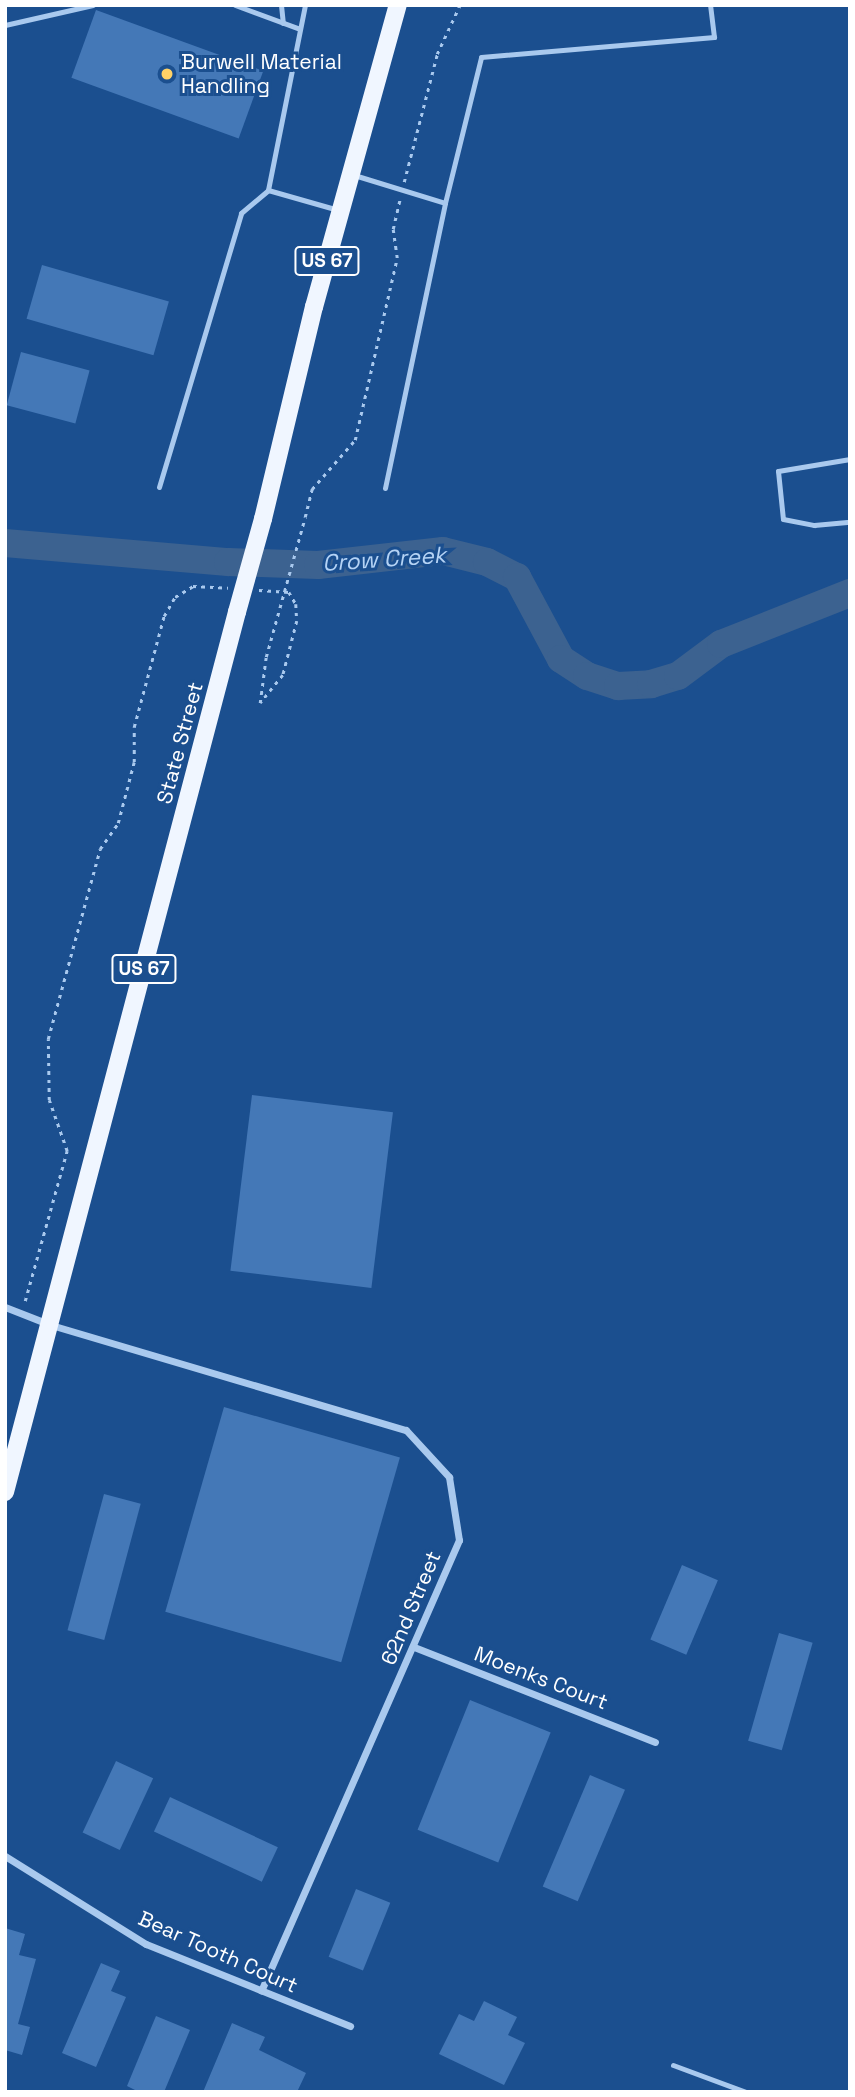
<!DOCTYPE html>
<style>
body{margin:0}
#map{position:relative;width:855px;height:2097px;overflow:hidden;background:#1b4f8f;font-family:"Space Grotesk",sans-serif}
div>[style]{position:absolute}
.river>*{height:28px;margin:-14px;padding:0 14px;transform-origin:14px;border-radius:14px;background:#3c6290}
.building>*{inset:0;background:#4478b7;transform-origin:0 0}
.path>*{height:2.5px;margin-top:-1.25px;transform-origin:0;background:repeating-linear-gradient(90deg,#a9c9ee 0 3.5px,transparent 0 8.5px)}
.service>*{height:5px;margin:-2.5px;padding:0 2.5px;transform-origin:2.5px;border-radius:2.5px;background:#a9c9ee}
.minor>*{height:7px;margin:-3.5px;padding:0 3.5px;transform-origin:3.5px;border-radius:3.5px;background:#a9c9ee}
.primary>*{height:18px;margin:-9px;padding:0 9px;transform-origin:9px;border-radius:9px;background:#f0f6ff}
.path-bridge>*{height:2.5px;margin-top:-1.25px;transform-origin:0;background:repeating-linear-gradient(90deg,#a9c9ee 0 3.5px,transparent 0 8.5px)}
.primary-bridge>*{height:18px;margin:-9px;padding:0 9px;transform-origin:9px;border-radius:9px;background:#f0f6ff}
.dots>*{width:19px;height:19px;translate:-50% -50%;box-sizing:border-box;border:4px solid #1b4f8f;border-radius:50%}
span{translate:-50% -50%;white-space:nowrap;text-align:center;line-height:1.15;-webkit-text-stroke:6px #1b4f8f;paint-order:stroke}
.shield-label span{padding:2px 5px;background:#1b4f8f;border:2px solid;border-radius:5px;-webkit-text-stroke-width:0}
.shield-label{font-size:19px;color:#fff;font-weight:700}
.poi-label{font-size:21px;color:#fff}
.left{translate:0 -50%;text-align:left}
.street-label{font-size:21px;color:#fff}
.water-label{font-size:23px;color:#b5d3f5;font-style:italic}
.frame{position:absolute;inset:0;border:7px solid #fff;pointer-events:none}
</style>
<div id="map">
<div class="river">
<i style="left:5px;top:543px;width:224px;rotate:4.9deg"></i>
<i style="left:228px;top:562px;width:90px;rotate:1.9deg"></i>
<i style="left:318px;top:565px;width:126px;rotate:-6.4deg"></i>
<i style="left:443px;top:551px;width:45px;rotate:14deg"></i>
<i style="left:487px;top:562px;width:34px;rotate:27deg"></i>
<i style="left:517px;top:577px;width:93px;rotate:61.8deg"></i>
<i style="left:561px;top:659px;width:31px;rotate:33deg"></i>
<i style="left:587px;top:676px;width:33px;rotate:18deg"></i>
<i style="left:618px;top:686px;width:33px;rotate:-3deg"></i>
<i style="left:651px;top:684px;width:28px;rotate:-17deg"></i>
<i style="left:678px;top:676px;width:54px;rotate:-36.7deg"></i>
<i style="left:721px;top:644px;width:139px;rotate:-21.6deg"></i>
</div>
<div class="building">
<i style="left:96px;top:10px;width:178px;height:72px;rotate:20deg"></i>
<i style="left:42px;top:265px;width:132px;height:56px;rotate:16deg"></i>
<i style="left:21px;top:352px;width:71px;height:55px;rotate:15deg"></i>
<i style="left:252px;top:1095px;width:142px;height:177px;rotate:7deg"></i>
<i style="left:224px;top:1407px;width:183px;height:213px;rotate:16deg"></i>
<i style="left:104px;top:1494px;width:38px;height:141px;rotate:15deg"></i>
<i style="left:682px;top:1565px;width:39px;height:81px;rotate:23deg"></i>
<i style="left:779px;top:1633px;width:35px;height:112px;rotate:16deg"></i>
<i style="left:470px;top:1700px;width:87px;height:140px;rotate:22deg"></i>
<i style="left:116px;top:1761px;width:41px;height:79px;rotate:25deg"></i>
<i style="left:590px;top:1775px;width:38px;height:121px;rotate:23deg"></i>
<i style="left:170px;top:1797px;width:119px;height:38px;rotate:25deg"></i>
<i style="left:356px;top:1889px;width:37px;height:73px;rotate:22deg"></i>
<i style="clip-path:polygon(5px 1928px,25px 1934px,19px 1955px,36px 1959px,18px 2024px,30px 2027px,22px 2055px,5px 2050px)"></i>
<i style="clip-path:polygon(101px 1963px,120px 1971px,111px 1991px,126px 1997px,96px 2067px,62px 2053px)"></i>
<i style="clip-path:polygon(484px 2001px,517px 2017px,508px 2035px,525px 2043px,504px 2085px,439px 2054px,459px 2014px,474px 2021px)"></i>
<i style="clip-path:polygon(156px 2016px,190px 2030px,164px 2092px,139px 2092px,127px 2086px)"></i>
<i style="clip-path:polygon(232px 2023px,265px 2037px,259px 2050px,306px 2073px,297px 2092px,203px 2092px)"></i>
</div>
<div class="path">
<i style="left:404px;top:182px;width:132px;rotate:-75.5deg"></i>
<i style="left:437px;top:54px;width:54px;rotate:-64.9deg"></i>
<i style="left:305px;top:517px;width:29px;rotate:-76deg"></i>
<i style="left:312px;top:489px;width:65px;rotate:-48.7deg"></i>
<i style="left:355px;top:440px;width:187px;rotate:-77deg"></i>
<i style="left:397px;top:258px;width:29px;rotate:-98deg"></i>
<i style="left:393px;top:229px;width:32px;rotate:-77deg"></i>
<i style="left:259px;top:590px;width:30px;rotate:4deg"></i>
<i style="left:289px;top:592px;width:14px;rotate:60deg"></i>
<i style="left:296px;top:604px;width:17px;rotate:87deg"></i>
<i style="left:297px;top:621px;width:56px;rotate:104.5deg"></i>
<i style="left:283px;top:675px;width:36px;rotate:129deg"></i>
<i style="left:260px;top:703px;width:46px;rotate:-82.6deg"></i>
<i style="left:25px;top:1301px;width:156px;rotate:-74.4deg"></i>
<i style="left:67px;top:1151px;width:54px;rotate:-109.4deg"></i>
<i style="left:49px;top:1100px;width:61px;rotate:-90.9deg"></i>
<i style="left:48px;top:1039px;width:197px;rotate:-74.7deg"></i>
<i style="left:100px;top:849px;width:32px;rotate:-55deg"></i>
<i style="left:118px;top:823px;width:63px;rotate:-75.3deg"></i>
<i style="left:134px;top:762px;width:35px;rotate:-90deg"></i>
<i style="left:134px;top:727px;width:115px;rotate:-74.9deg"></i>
<i style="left:164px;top:616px;width:22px;rotate:-60deg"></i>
<i style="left:175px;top:597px;width:21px;rotate:-31deg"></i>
<i style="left:193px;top:586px;width:35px;rotate:3deg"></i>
</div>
<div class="service">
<i style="left:235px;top:5px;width:69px;rotate:20.3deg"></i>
<i style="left:281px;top:5px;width:18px;rotate:84deg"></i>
<i style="left:5px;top:25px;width:90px;rotate:-12.8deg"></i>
<i style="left:354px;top:175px;width:95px;rotate:17.1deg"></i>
<i style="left:445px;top:203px;width:150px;rotate:-76.1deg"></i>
<i style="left:481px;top:57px;width:234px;rotate:-4.9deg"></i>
<i style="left:714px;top:37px;width:32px;rotate:-97deg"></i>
<i style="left:268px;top:190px;width:189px;rotate:-78.7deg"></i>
<i style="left:850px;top:459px;width:73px;rotate:170.5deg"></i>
<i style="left:778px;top:471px;width:48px;rotate:84.1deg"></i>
<i style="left:783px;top:519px;width:32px;rotate:11deg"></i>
<i style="left:814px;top:525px;width:36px;rotate:-5deg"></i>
<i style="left:159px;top:487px;width:286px;rotate:-73.3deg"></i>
<i style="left:241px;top:213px;width:35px;rotate:-40deg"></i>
<i style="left:268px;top:190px;width:73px;rotate:15.9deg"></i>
<i style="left:385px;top:488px;width:291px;rotate:-78.1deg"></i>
<i style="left:673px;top:2065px;width:78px;rotate:20.3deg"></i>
</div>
<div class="minor">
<i style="left:5px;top:1307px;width:49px;rotate:21.4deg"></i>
<i style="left:51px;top:1325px;width:370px;rotate:16.5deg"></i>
<i style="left:406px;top:1430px;width:64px;rotate:47.5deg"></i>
<i style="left:449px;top:1477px;width:64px;rotate:81deg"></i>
<i style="left:459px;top:1540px;width:492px;rotate:113.7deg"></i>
<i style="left:414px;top:1647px;width:259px;rotate:21.5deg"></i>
<i style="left:5px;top:1856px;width:166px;rotate:32deg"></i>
<i style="left:146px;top:1944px;width:220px;rotate:21.9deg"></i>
</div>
<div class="primary">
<i style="left:263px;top:519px;width:218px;rotate:-76.5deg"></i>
<i style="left:314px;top:307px;width:313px;rotate:-74.5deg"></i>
<i style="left:5px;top:1492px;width:910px;rotate:-75.23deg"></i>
</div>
<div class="path-bridge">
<i style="left:266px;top:657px;width:145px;rotate:-74.4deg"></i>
</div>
<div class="primary-bridge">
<i style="left:237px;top:612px;width:97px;rotate:-74.4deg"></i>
</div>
<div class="dots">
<i style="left:167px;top:74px;background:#ffd166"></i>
</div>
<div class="shield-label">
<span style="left:327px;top:261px">US 67</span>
<span style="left:144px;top:969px">US 67</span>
</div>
<div class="poi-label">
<span class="left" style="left:181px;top:74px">Burwell Material<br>Handling</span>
</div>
<div class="street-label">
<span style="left:180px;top:743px;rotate:-75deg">State Street</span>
<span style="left:411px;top:1608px;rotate:-67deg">62nd Street</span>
<span style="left:541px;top:1678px;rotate:21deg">Moenks Court</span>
<span style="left:218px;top:1952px;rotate:24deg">Bear Tooth Court</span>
</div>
<div class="water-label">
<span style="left:384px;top:559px;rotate:-4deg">Crow Creek</span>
</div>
<div class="frame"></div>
</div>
